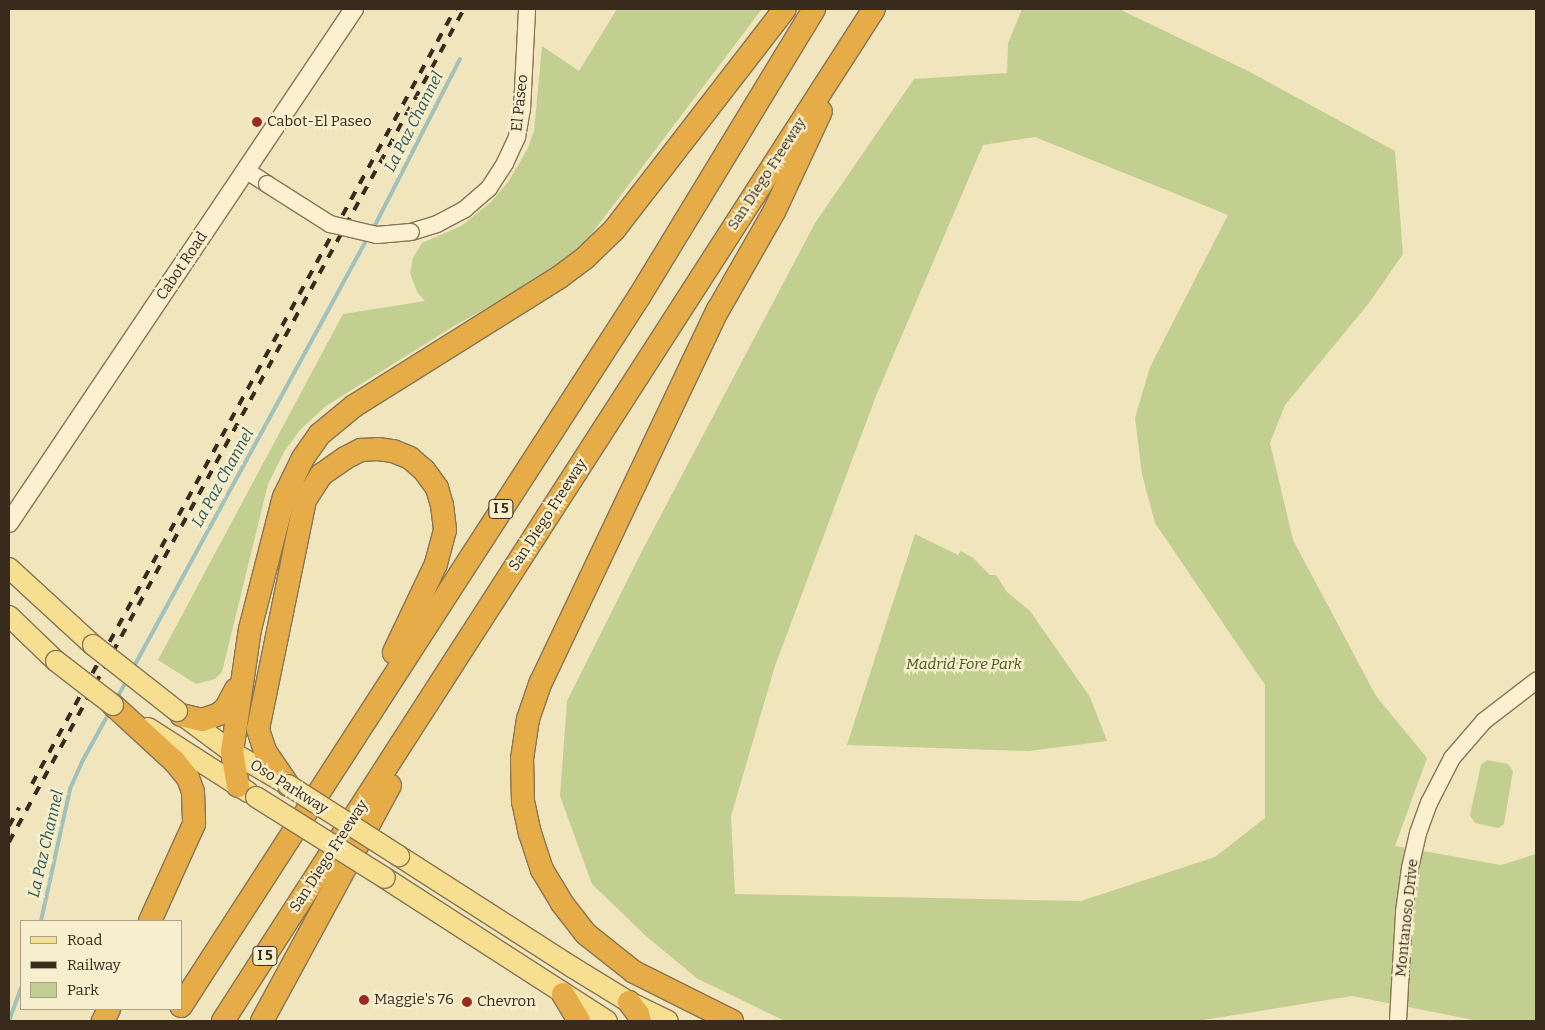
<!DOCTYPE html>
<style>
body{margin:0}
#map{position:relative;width:1545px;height:1030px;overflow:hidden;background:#f0e5bd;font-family:Bitter,serif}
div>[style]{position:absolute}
.green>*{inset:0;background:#c3cf91}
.stream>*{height:4px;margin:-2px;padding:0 2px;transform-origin:2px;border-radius:2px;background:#a1c1ba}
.roads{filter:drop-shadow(1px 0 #897555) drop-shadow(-1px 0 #897555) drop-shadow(0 1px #897555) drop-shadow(0 -1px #897555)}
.tertiary>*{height:16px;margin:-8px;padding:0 8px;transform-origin:8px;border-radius:8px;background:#fbf1d1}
.secondary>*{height:18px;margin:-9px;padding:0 9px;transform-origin:9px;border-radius:9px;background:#fbf1d1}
.primary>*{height:20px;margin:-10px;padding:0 10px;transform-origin:10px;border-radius:10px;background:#f7df92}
.motorway>*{height:22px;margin:-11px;padding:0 11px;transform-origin:11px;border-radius:11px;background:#e6ac47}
.rail>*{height:4px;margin-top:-2px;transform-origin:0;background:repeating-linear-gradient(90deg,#382b1b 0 9px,transparent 0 18px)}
.bridges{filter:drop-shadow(1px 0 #897555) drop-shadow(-1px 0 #897555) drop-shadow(0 1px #897555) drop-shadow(0 -1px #897555)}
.tertiary-bridge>*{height:16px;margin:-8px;padding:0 8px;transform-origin:8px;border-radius:8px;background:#fbf1d1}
.primary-bridge>*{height:20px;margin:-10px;padding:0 10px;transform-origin:10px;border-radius:10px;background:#f7df92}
.dots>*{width:14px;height:14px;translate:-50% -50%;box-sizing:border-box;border:2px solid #f7eecd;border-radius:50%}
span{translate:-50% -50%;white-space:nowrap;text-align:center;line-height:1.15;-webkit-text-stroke:4.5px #f7eecd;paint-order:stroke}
.shield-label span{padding:1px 4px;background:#f7eecd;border:1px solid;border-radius:4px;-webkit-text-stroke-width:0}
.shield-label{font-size:14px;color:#382b1b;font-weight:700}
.street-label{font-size:15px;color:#382b1b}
.poi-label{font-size:15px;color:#382b1b}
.left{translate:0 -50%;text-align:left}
.park-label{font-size:15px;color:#445520;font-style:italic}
.water-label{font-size:16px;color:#295858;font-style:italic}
.frame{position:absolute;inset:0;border:10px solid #382b1b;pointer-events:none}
.legend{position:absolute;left:20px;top:920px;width:162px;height:90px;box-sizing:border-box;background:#f7eecd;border:1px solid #aba086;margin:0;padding:6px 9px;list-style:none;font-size:15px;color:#382b1b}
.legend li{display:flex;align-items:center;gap:10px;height:25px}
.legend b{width:25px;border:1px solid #aba086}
</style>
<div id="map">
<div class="green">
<i style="clip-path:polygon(617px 9px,762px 9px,587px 240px,538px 280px,454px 326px,326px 406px,300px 430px,284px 452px,268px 484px,222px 672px,215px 679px,196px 684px,158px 660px,343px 314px,425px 301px,417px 292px,410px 273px,413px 258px,422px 243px,461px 226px,491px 202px,508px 182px,527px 150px,534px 131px,542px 46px,579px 71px)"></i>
<i style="clip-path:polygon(evenodd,1022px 9px,1119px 9px,1250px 72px,1395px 151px,1403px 254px,1369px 303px,1285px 405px,1270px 443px,1293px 540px,1376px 696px,1427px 758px,1395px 846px,1501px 865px,1536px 854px,1536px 1021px,1479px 1021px,1352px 996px,1197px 1021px,785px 1021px,698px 979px,647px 937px,592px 884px,560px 796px,567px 701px,643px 549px,815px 223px,914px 79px,1007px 73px,1008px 43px,1022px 9px,1035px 137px,1228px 215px,1150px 367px,1135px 418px,1142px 474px,1155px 523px,1265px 685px,1265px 818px,1215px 857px,1081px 901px,735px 894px,731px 816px,775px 666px,876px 396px,983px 145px,1035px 137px)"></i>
<i style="clip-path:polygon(915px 534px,958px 555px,961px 551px,973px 558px,990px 575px,996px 575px,1007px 592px,1030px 611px,1090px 697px,1107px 741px,1029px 751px,847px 745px)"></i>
<i style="clip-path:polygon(1487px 760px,1508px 764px,1513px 771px,1504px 824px,1498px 828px,1475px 823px,1470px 815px,1481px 765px)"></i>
</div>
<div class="stream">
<i style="left:372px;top:231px;width:193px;rotate:-62.9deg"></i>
<i style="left:132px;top:670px;width:493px;rotate:-61.4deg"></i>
<i style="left:117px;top:698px;width:21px;rotate:-61deg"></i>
<i style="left:41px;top:921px;width:135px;rotate:-77.6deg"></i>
<i style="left:70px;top:789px;width:32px;rotate:-66deg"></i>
<i style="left:83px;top:760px;width:56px;rotate:-61.1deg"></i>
<i style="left:9px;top:1021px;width:35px;rotate:-70deg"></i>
</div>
<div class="roads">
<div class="tertiary">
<i style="left:247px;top:171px;width:24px;rotate:33deg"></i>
<i style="left:411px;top:232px;width:27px;rotate:-17deg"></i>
<i style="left:437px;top:224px;width:32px;rotate:-28deg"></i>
<i style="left:465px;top:209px;width:32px;rotate:-41deg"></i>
<i style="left:489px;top:188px;width:30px;rotate:-57deg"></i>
<i style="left:505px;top:163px;width:29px;rotate:-65deg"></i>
<i style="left:517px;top:137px;width:28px;rotate:-80deg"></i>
<i style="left:522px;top:109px;width:100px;rotate:-87.1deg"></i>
<i style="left:1398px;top:1021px;width:109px;rotate:-86.8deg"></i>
<i style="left:1404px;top:912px;width:44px;rotate:-82.2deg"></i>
<i style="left:1410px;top:868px;width:36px;rotate:-77deg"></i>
<i style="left:1418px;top:833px;width:32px;rotate:-70deg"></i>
<i style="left:1429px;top:803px;width:51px;rotate:-62.9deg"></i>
<i style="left:1452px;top:758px;width:49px;rotate:-49.1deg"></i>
<i style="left:1484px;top:721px;width:66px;rotate:-37.6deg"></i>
</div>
<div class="secondary">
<i style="left:9px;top:523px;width:619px;rotate:-56.13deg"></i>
</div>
<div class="primary">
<i style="left:9px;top:568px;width:114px;rotate:42.5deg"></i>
<i style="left:9px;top:616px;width:65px;rotate:43.8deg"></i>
<i style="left:182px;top:715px;width:62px;rotate:36.5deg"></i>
<i style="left:232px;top:752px;width:65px;rotate:30.5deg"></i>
<i style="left:148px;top:728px;width:119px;rotate:32.6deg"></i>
<i style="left:399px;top:856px;width:206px;rotate:32.7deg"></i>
<i style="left:572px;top:967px;width:67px;rotate:31.6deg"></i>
<i style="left:629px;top:1002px;width:43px;rotate:26deg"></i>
<i style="left:385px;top:878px;width:264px;rotate:32.8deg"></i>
</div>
<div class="motorway">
<i style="left:113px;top:705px;width:84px;rotate:42.6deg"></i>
<i style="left:175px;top:762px;width:21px;rotate:51deg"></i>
<i style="left:188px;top:778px;width:15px;rotate:70deg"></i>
<i style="left:193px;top:792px;width:32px;rotate:88deg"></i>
<i style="left:194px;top:824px;width:107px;rotate:114.4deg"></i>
<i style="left:181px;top:715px;width:22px;rotate:13deg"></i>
<i style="left:202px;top:720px;width:18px;rotate:-19deg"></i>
<i style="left:219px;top:714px;width:9px;rotate:-41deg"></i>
<i style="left:226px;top:708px;width:21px;rotate:-62deg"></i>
<i style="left:288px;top:785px;width:41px;rotate:-124.1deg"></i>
<i style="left:265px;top:751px;width:23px;rotate:-108deg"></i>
<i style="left:258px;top:729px;width:234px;rotate:-78.4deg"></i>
<i style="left:305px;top:500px;width:30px;rotate:-57deg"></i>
<i style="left:321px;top:475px;width:29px;rotate:-35deg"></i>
<i style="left:345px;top:458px;width:18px;rotate:-27deg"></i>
<i style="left:361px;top:450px;width:17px;rotate:-3deg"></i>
<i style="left:378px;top:449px;width:15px;rotate:8deg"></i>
<i style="left:393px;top:451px;width:18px;rotate:22deg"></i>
<i style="left:410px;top:458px;width:18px;rotate:41deg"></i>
<i style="left:424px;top:470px;width:22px;rotate:54deg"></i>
<i style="left:437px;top:488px;width:18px;rotate:74deg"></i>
<i style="left:442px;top:505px;width:25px;rotate:83deg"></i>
<i style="left:445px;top:530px;width:35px;rotate:105deg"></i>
<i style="left:436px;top:564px;width:98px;rotate:115.5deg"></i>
<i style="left:238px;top:786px;width:35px;rotate:-100deg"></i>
<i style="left:232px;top:752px;width:124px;rotate:-81.7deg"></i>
<i style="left:250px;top:629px;width:136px;rotate:-75.6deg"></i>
<i style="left:284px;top:497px;width:43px;rotate:-64deg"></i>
<i style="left:303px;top:458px;width:29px;rotate:-55deg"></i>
<i style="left:320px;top:434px;width:44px;rotate:-39.5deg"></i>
<i style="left:354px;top:406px;width:244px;rotate:-32.1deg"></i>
<i style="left:561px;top:276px;width:31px;rotate:-37deg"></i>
<i style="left:586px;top:257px;width:39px;rotate:-44deg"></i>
<i style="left:614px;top:230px;width:279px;rotate:-52.3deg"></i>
<i style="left:563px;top:994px;width:31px;rotate:59deg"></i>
<i style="left:629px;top:1002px;width:15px;rotate:53deg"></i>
<i style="left:638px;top:1014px;width:7px;rotate:74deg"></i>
<i style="left:181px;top:1006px;width:844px;rotate:-57.14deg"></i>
<i style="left:639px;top:297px;width:337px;rotate:-58.7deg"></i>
<i style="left:103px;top:1021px;width:13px;rotate:-63deg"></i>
<i style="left:223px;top:1021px;width:1203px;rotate:-57.25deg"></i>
<i style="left:262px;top:1021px;width:268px;rotate:-61.5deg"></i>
<i style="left:732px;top:1021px;width:110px;rotate:-153.4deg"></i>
<i style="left:634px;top:972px;width:61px;rotate:-141.6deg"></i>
<i style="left:586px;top:934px;width:39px;rotate:-128deg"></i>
<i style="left:562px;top:903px;width:39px;rotate:-121deg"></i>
<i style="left:542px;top:870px;width:38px;rotate:-108deg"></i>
<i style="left:530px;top:834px;width:33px;rotate:-102deg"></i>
<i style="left:523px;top:802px;width:43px;rotate:-91.3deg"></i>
<i style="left:522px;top:759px;width:40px;rotate:-81.5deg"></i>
<i style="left:528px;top:719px;width:39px;rotate:-71deg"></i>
<i style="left:541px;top:682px;width:412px;rotate:-64.6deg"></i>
<i style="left:718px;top:310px;width:113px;rotate:-60.3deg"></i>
<i style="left:774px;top:212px;width:111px;rotate:-65deg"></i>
</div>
</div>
<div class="rail">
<i style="left:32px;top:784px;width:883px;rotate:-61.37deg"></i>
<i style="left:9px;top:826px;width:21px;rotate:-61deg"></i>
<i style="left:9px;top:842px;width:949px;rotate:-61.36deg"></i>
</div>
<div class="bridges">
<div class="tertiary-bridge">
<i style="left:267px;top:184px;width:75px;rotate:32.4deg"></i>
<i style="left:330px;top:224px;width:48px;rotate:13.2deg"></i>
<i style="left:377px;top:235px;width:34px;rotate:-5deg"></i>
</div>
<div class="primary-bridge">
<i style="left:93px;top:645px;width:107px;rotate:38.2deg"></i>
<i style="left:56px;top:661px;width:72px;rotate:37.7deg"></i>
<i style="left:288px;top:785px;width:132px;rotate:32.6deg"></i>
<i style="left:256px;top:797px;width:152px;rotate:32.1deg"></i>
</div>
</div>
<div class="dots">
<i style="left:257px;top:122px;background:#9c2a22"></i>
<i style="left:364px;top:1000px;background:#9c2a22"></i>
<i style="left:467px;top:1002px;background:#9c2a22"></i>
</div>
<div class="shield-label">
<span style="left:501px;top:509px">I 5</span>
<span style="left:265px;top:956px">I 5</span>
</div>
<div class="street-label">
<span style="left:520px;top:103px;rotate:-84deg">El Paseo</span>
<span style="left:767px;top:174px;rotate:-57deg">San Diego Freeway</span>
<span style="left:182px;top:266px;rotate:-56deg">Cabot Road</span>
<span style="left:548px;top:515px;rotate:-57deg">San Diego Freeway</span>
<span style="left:289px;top:787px;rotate:32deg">Oso Parkway</span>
<span style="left:329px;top:856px;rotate:-57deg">San Diego Freeway</span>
<span style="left:1407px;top:918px;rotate:-84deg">Montanoso Drive</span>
</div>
<div class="poi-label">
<span class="left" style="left:267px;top:122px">Cabot-El Paseo</span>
<span class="left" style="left:374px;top:1000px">Maggie's 76</span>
<span class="left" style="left:477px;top:1002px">Chevron</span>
</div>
<div class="park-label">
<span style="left:964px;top:665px">Madrid Fore Park</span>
</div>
<div class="water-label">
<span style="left:414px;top:122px;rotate:-63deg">La Paz Channel</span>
<span style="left:223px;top:478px;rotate:-61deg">La Paz Channel</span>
<span style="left:46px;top:844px;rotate:-77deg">La Paz Channel</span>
</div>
<div class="frame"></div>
<ul class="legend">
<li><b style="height:6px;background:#f7df92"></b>Road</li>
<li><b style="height:6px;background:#382b1b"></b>Railway</li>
<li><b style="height:14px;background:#c3cf91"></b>Park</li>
</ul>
</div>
